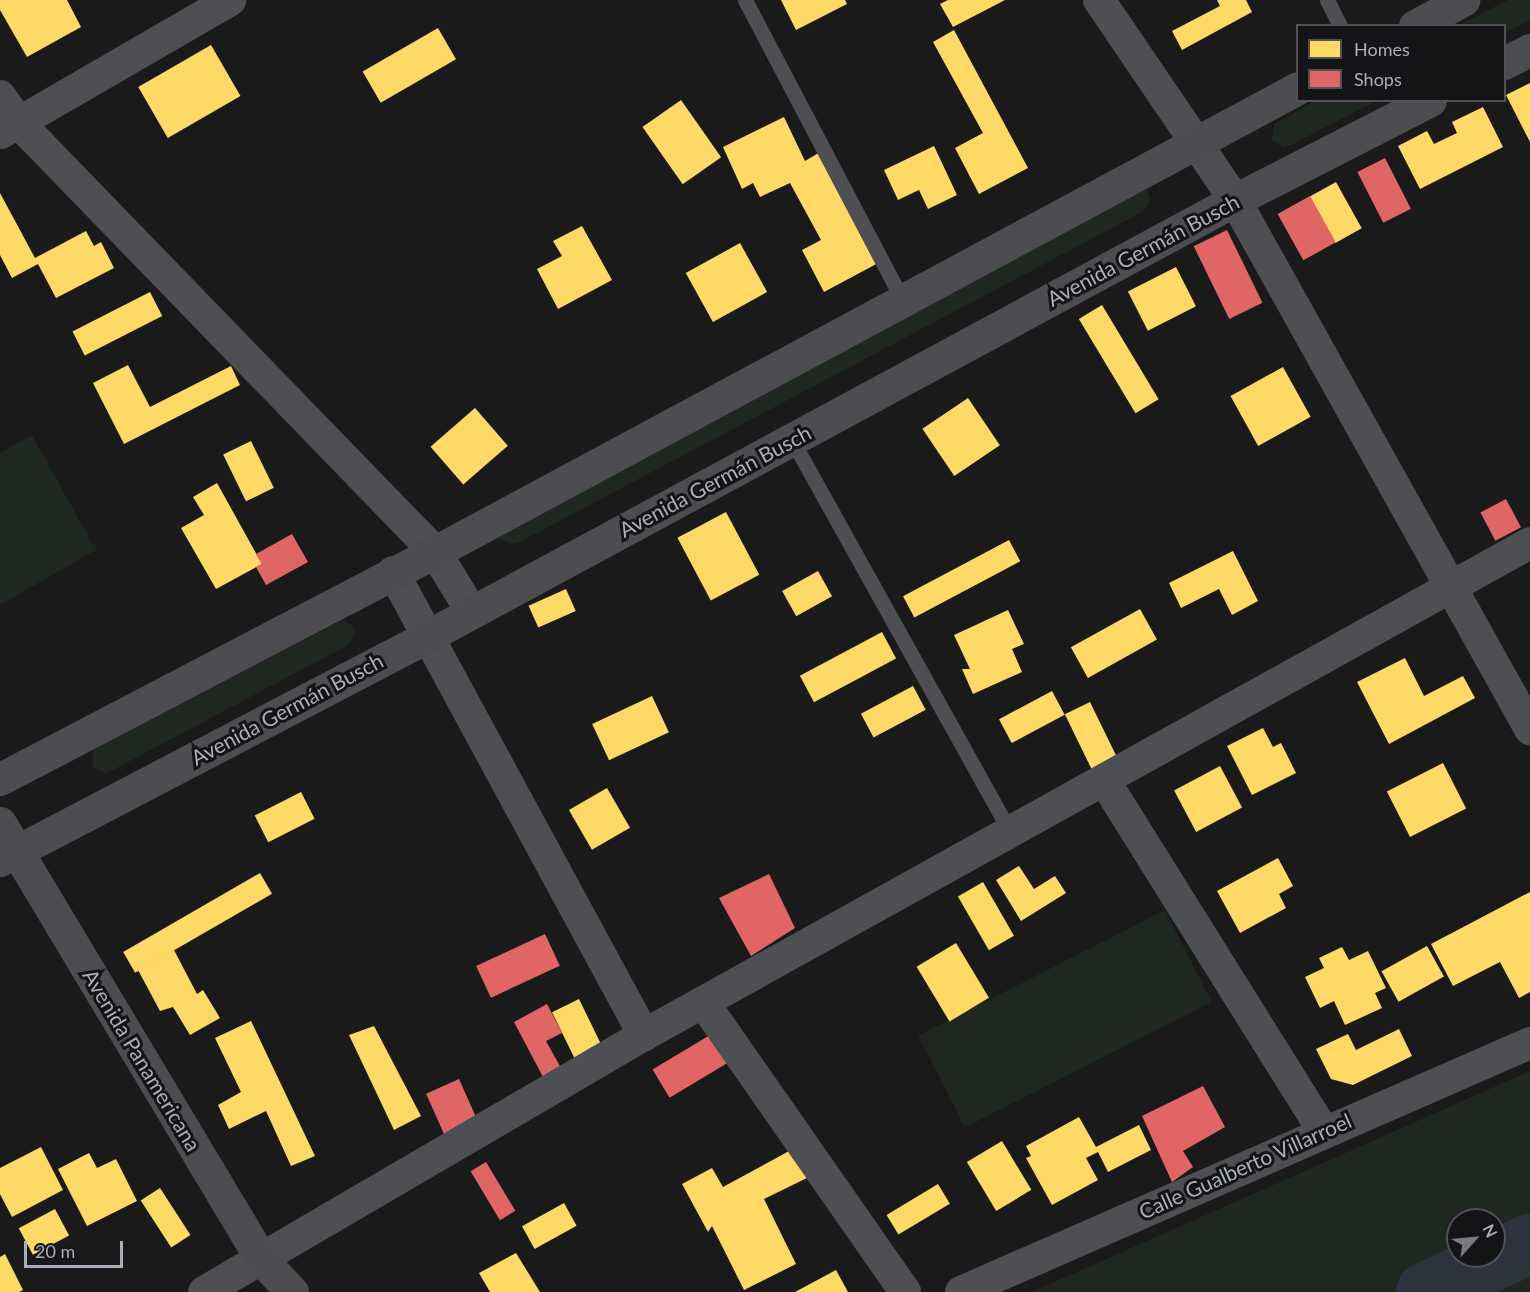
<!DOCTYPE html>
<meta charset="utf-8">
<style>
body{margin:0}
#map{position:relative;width:1530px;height:1292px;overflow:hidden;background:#1a1a1a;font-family:Lato,sans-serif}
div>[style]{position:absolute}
.green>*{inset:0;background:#1f2721;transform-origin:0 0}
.homes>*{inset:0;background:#ffd966;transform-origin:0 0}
.shops>*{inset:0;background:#e06666;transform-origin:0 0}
.river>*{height:60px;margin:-30px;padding:0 30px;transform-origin:30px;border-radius:30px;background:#2c333c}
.lane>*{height:15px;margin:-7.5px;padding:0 7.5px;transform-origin:7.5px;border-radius:7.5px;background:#4e4f53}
.street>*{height:32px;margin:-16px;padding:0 16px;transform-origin:16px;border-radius:16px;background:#4e4f53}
.secondary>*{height:33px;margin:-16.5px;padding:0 16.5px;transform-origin:16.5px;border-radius:16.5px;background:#4d4d51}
span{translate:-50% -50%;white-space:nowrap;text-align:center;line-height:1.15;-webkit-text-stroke:6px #141416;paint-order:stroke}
.street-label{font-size:21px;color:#abafba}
.legend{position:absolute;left:1296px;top:24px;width:210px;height:78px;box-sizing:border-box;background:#141416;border:2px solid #505258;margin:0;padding:8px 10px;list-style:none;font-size:18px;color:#abafba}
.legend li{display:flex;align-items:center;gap:12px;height:30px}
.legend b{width:30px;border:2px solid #505258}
.north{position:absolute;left:1446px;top:1208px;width:60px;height:60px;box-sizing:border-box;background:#141416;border:2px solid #505258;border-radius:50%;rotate:63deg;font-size:16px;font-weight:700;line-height:24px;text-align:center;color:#abafba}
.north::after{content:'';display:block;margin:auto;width:21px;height:27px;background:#787b82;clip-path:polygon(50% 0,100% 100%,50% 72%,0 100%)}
.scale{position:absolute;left:24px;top:1241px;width:99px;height:27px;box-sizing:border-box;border:3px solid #abafba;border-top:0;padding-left:8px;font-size:18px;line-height:21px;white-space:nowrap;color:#abafba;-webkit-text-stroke:4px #141416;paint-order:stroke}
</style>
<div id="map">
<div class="green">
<i style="clip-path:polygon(1508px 0,1530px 0,1530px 20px,1505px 33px,1504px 26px,1459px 25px)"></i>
<i style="clip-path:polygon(1315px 101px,1315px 100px,1376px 101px,1293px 144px,1284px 147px,1272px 140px,1274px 124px)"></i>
<i style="clip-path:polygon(1146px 188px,1151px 200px,1144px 211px,520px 542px,511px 544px,498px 538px,497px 530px)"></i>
<i style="clip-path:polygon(32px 435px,96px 550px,0 605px,0 453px)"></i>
<i style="clip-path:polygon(343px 620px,354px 626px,355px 634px,348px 645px,113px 770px,104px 773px,92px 766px,93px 751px,99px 745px)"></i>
<i style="left:1165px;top:910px;width:103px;height:277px;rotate:63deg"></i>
<i style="clip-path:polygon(evenodd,1530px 1071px,1530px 1292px,1032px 1292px,1530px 1071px,1458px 1220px,1494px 1220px,1494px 1256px,1458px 1256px,1458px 1220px)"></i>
</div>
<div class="homes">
<i style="clip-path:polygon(0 0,67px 0,81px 27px,27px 57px,0 10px)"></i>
<i style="clip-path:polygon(781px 0,845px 0,847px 4px,796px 30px)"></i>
<i style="clip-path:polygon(948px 0,1005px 0,953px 27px,940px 4px)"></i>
<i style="clip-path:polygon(1217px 0,1246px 0,1252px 12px,1182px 50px,1172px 31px,1220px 6px)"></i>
<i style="left:438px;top:28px;width:36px;height:87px;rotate:60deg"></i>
<i style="clip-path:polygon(954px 30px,1028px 168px,979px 194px,955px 148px,983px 133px,933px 42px)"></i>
<i style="left:211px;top:45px;width:59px;height:84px;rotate:60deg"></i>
<i style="clip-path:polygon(1530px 83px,1530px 142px,1506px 95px)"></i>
<i style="left:681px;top:100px;width:70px;height:47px;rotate:55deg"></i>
<i style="clip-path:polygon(1483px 107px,1503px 147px,1420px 189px,1398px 146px,1427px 131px,1434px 144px,1457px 133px,1452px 122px)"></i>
<i style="clip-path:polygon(784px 117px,805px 161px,822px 151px,880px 262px,824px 292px,802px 250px,821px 240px,790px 183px,760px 197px,753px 183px,742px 189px,723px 147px)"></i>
<i style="clip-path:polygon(934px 146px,957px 195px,928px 209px,919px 190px,898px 200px,884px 170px)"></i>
<i style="left:1336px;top:182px;width:53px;height:30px;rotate:61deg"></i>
<i style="clip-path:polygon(0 193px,35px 258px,86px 231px,94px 246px,101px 242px,114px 268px,56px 298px,38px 264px,12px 278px,0 255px)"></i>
<i style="clip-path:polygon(582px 226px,612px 280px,558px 309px,537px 269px,562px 256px,553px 241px)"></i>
<i style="left:740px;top:243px;width:56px;height:62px;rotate:61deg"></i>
<i style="left:1176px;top:267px;width:44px;height:54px;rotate:63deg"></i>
<i style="left:150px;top:292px;width:27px;height:87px;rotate:63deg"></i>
<i style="left:1102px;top:305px;width:110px;height:27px;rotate:59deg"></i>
<i style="clip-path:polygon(128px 365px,150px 407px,231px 366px,240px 385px,124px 444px,93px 383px)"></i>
<i style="left:1283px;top:367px;width:57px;height:60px;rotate:61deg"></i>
<i style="left:968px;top:398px;width:57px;height:55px;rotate:56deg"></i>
<i style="left:475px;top:408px;width:50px;height:59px;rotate:49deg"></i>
<i style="left:251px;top:441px;width:52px;height:31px;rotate:64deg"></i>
<i style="clip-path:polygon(217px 483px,262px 564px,216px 589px,181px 528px,204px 515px,193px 497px)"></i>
<i style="left:726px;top:512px;width:71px;height:55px;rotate:62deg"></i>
<i style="left:1009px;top:540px;width:24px;height:120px;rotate:62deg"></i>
<i style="clip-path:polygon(1233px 551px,1258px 601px,1232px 615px,1219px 589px,1181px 608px,1169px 583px)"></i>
<i style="left:818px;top:571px;width:29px;height:41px;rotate:61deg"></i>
<i style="left:566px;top:589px;width:24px;height:41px;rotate:66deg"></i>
<i style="left:1140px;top:609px;width:35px;height:79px;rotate:61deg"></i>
<i style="clip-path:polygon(1008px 610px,1024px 644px,1012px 649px,1022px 672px,973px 694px,962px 669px,970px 669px,954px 635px)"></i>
<i style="left:882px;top:632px;width:30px;height:93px;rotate:62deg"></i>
<i style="clip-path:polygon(1405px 658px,1424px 696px,1463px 676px,1475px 698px,1389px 744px,1357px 682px)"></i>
<i style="left:913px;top:686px;width:27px;height:59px;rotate:62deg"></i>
<i style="left:1052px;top:691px;width:27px;height:60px;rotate:62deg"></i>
<i style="left:652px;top:696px;width:40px;height:66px;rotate:65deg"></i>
<i style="left:1090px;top:702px;width:64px;height:28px;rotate:64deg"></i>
<i style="clip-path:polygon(1263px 728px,1273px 747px,1281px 743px,1296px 773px,1252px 795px,1227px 746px)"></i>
<i style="left:1443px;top:763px;width:51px;height:63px;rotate:63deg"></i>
<i style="left:1220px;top:766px;width:47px;height:52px;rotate:62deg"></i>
<i style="left:607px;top:788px;width:46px;height:44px;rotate:60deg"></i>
<i style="left:301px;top:792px;width:30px;height:52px;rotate:63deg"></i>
<i style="clip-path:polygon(1278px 858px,1293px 886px,1279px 894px,1286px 908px,1240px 933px,1217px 891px)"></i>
<i style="clip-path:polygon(1019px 866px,1034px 889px,1055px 876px,1066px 893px,1021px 921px,996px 880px)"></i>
<i style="left:260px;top:873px;width:24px;height:158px;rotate:60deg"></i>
<i style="left:983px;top:882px;width:62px;height:29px;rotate:60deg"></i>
<i style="clip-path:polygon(1530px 892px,1530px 992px,1519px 998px,1500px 962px,1453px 986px,1431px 944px)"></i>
<i style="left:956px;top:943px;width:64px;height:46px;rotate:59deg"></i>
<i style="left:1427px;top:946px;width:35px;height:52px;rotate:61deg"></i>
<i style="clip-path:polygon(1342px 947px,1349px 960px,1368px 951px,1386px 988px,1375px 993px,1382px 1008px,1345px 1025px,1334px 1001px,1320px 1008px,1305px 977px,1324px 968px,1319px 958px)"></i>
<i style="clip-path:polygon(174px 950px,197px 994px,203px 990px,220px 1018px,190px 1035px,173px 1007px,160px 1011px,138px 970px)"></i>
<i style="left:579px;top:999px;width:58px;height:30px;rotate:64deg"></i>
<i style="clip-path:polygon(251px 1021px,315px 1156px,291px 1166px,266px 1111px,229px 1129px,218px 1105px,241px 1092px,215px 1038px)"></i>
<i style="clip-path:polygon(374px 1026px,421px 1116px,394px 1130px,349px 1035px)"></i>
<i style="clip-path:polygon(1399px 1029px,1412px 1056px,1353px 1085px,1331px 1079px,1316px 1049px,1348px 1034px,1356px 1050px)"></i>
<i style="clip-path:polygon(1079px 1117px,1096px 1147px,1139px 1125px,1151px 1150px,1108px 1172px,1098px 1152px,1086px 1158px,1098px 1180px,1052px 1205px,1026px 1158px,1031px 1156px,1026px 1146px)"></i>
<i style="left:1002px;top:1141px;width:57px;height:41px;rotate:59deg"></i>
<i style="clip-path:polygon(41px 1147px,63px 1190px,12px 1217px,0 1194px,0 1168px)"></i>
<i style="clip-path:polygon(791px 1150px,807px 1178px,764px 1199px,796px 1264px,744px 1290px,712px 1226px,708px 1232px,682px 1184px,712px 1168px,723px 1187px)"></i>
<i style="clip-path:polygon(89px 1153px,97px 1168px,116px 1159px,137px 1201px,87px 1226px,58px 1169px)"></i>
<i style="left:938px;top:1184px;width:23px;height:60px;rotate:59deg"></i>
<i style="left:160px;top:1188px;width:56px;height:23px;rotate:57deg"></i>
<i style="left:564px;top:1203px;width:26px;height:48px;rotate:61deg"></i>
<i style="left:55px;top:1209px;width:30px;height:41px;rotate:62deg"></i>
<i style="clip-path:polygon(516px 1253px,540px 1292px,490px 1292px,479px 1273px)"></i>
<i style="clip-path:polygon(5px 1254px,23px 1290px,19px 1292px,0 1292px,0 1257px)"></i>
<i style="clip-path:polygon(836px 1270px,848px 1292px,795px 1292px)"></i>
</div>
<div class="shops">
<i style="left:1385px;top:158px;width:57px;height:31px;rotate:63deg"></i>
<i style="left:1310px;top:196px;width:53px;height:37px;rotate:61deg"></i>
<i style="left:1227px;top:230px;width:81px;height:37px;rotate:64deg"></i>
<i style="left:1506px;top:499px;width:32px;height:29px;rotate:62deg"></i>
<i style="clip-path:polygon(292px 534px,308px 562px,266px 585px,256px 567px,262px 564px,256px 554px)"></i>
<i style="clip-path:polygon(769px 874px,795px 928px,751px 956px,719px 898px)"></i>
<i style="left:545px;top:934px;width:35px;height:76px;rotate:65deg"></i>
<i style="clip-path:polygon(547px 1004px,562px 1033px,546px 1041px,561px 1068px,543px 1077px,514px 1022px)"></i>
<i style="left:710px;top:1035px;width:33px;height:67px;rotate:59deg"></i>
<i style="left:459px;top:1079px;width:46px;height:36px;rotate:66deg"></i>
<i style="clip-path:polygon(1203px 1086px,1225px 1127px,1183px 1151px,1193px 1167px,1172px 1182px,1142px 1116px)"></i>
<i style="left:486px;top:1162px;width:57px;height:18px;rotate:59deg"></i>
</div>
<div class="river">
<i style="left:1426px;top:1292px;width:115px;rotate:-24.8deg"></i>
</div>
<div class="lane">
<i style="left:745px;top:0;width:340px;rotate:62.3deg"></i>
<i style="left:1327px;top:0;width:29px;rotate:63deg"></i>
<i style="left:792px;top:440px;width:449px;rotate:60.9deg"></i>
</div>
<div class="street">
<i style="left:1099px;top:0;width:242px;rotate:55.8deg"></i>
<i style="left:1235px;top:200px;width:606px;rotate:60.85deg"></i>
<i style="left:0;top:96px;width:32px;rotate:55deg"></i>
<i style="left:18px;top:122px;width:599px;rotate:45.88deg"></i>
<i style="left:435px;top:552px;width:70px;rotate:58.3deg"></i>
<i style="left:1px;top:133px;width:265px;rotate:-30.1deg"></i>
<i style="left:393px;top:572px;width:527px;rotate:61.54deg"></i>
<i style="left:1104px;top:780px;width:414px;rotate:58deg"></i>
<i style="left:703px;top:1002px;width:353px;rotate:55.1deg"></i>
<i style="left:204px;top:1292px;width:510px;rotate:-30.29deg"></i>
<i style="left:644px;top:1035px;width:1013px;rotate:-29.04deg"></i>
<i style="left:961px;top:1292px;width:621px;rotate:-23.63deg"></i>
</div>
<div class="secondary">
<i style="left:1415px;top:26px;width:55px;rotate:-28.4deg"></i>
<i style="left:1504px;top:63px;width:29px;rotate:-27deg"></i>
<i style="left:0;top:779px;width:491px;rotate:-27.6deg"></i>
<i style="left:435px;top:552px;width:980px;rotate:-28.27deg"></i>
<i style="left:0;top:823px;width:510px;rotate:59.06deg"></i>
<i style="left:262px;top:1260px;width:44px;rotate:46.8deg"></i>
<i style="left:0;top:860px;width:481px;rotate:-27.6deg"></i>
<i style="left:426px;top:637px;width:919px;rotate:-28.38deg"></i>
<i style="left:1235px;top:200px;width:219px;rotate:-27.1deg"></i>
</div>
<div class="street-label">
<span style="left:1143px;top:250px;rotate:-28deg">Avenida Germán Busch</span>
<span style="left:715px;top:481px;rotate:-28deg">Avenida Germán Busch</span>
<span style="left:287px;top:709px;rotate:-28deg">Avenida Germán Busch</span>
<span style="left:142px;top:1060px;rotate:59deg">Avenida Panamericana</span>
<span style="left:1245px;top:1166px;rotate:-24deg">Calle Gualberto Villarroel</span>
</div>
<ul class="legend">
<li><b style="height:16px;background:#ffd966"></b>Homes</li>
<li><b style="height:16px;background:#e06666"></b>Shops</li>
</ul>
<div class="north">N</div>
<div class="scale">20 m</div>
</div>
